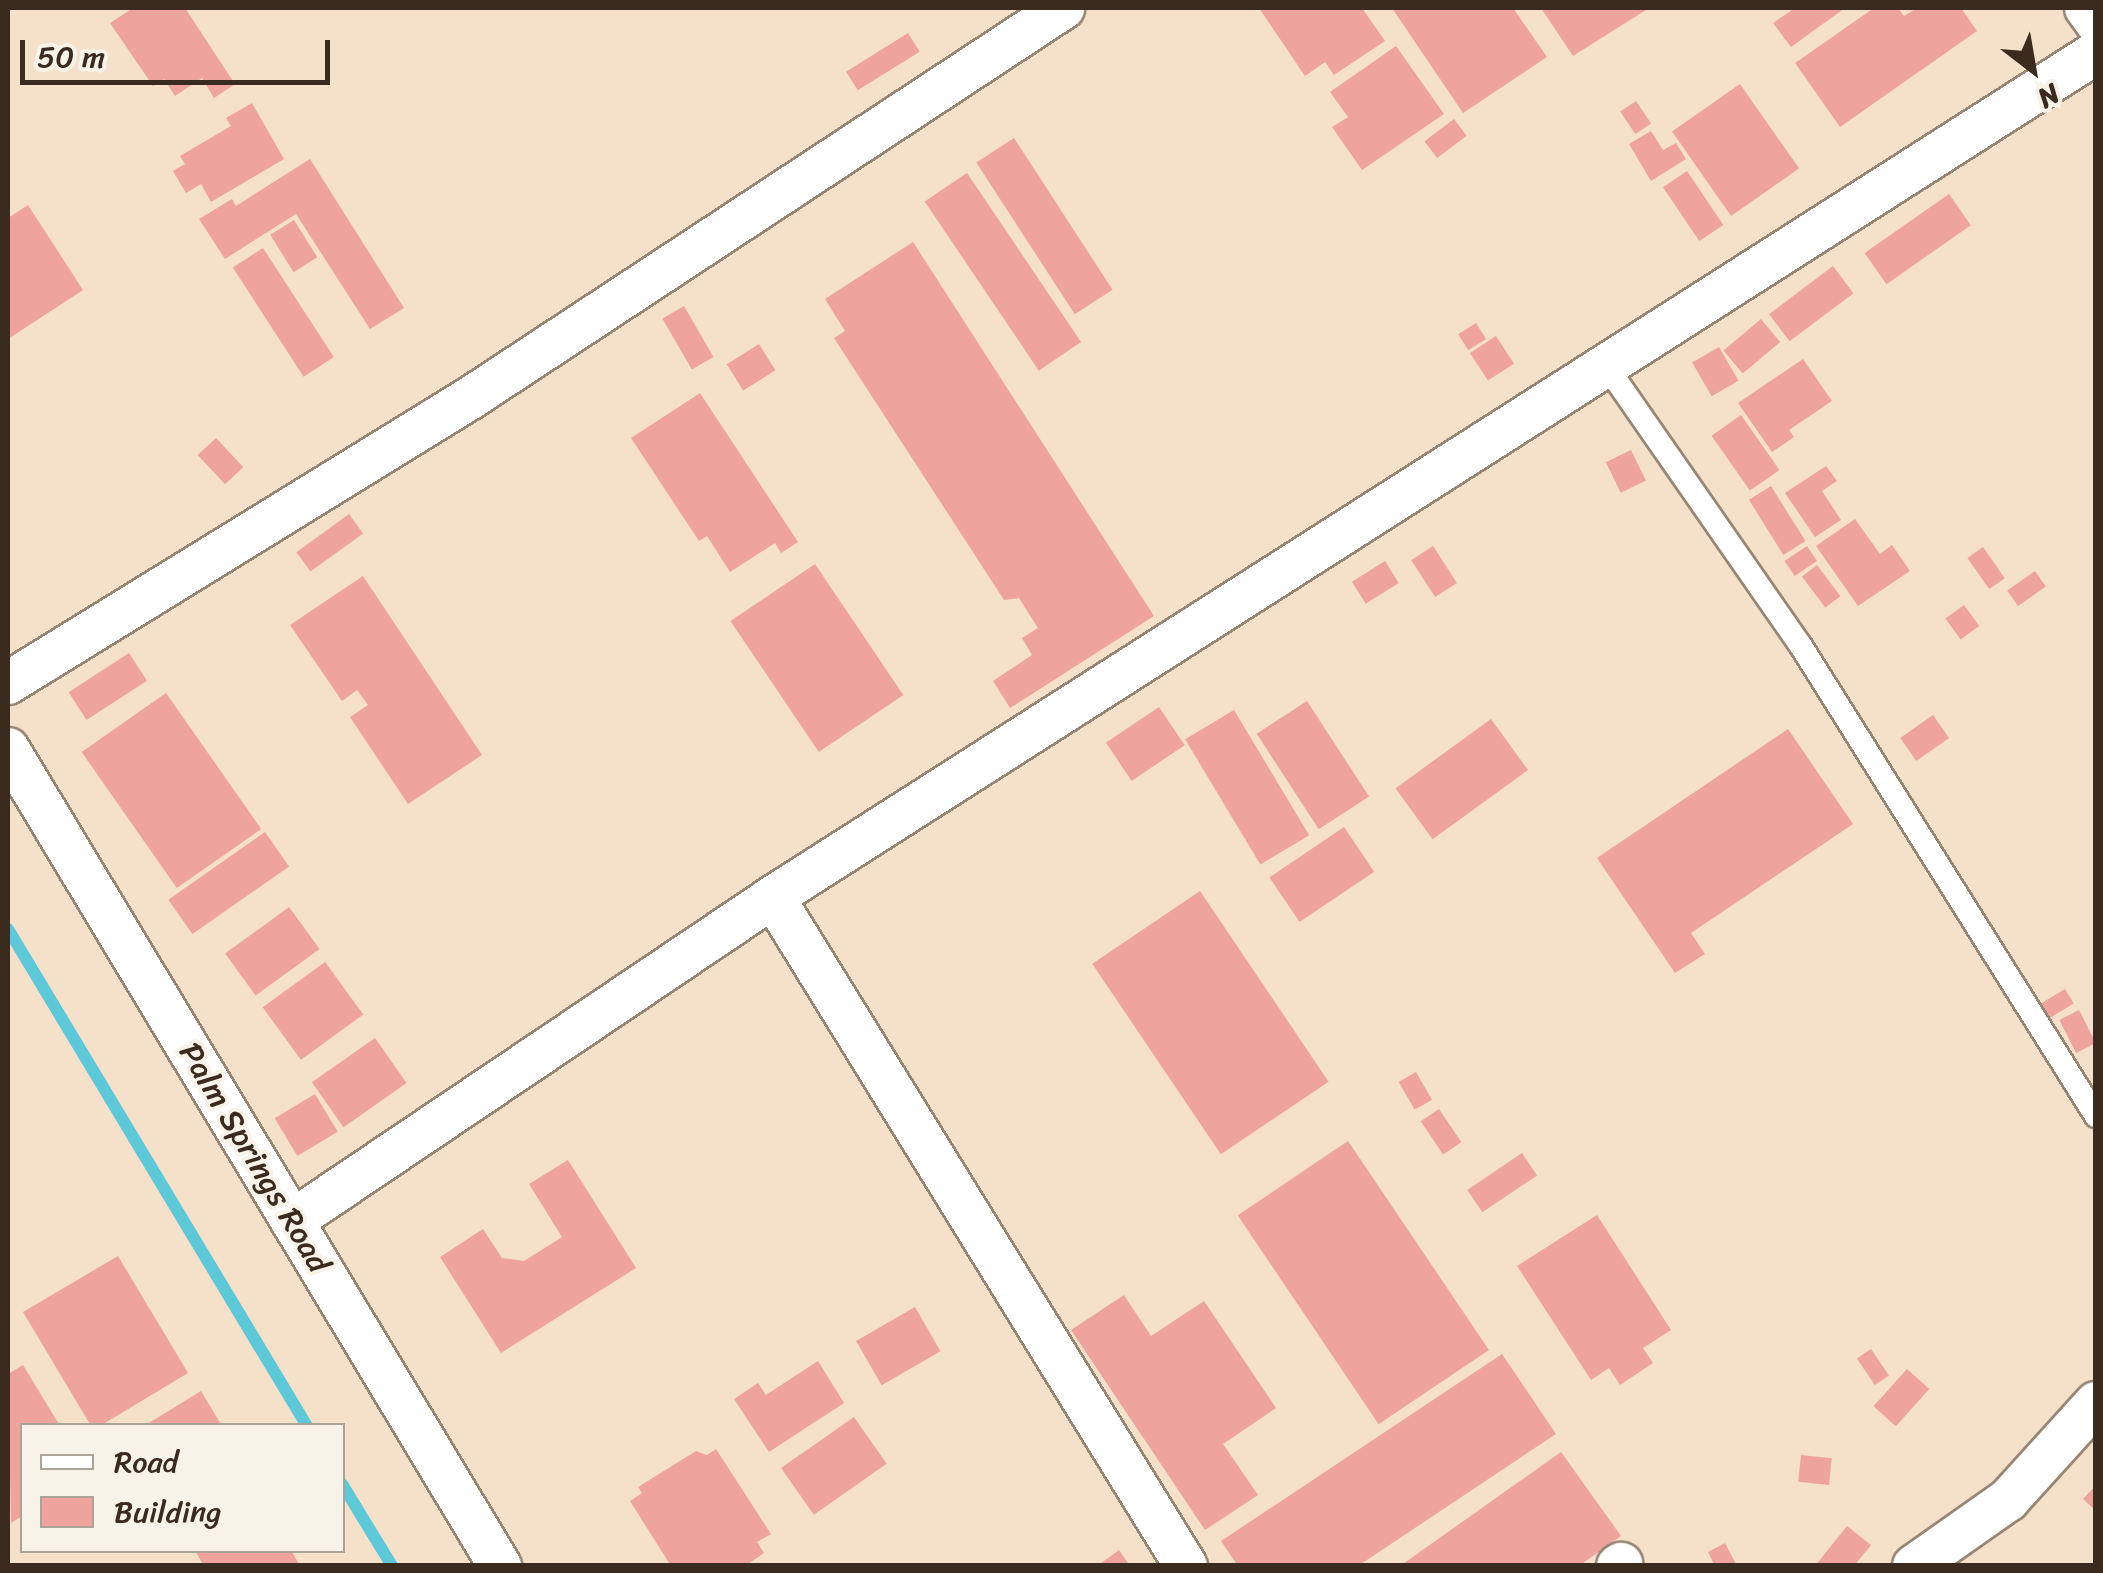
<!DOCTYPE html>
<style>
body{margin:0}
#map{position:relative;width:2103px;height:1573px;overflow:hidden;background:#f5e1c9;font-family:Sriracha,sans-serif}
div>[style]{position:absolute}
.stream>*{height:12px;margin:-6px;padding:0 6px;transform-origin:6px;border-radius:6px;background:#5dc8d8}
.building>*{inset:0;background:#eea39d;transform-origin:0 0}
.roads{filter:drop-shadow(2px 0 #988674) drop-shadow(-2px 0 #988674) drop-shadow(0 2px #988674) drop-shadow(0 -2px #988674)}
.service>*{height:22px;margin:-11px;padding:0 11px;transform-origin:11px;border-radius:11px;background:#fff}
.minor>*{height:42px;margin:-21px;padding:0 21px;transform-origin:21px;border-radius:21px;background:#fff}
span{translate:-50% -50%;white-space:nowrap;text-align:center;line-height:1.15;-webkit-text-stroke:8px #f7f3e8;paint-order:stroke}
.street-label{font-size:32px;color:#3b2a1e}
.frame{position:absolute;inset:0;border:10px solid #3b2a1e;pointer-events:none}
.legend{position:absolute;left:20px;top:1423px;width:325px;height:130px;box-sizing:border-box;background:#f7f3e8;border:2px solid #aca397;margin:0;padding:12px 18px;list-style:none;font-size:30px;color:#3b2a1e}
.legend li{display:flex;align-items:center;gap:20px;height:50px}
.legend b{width:50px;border:2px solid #aca397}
.north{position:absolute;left:1983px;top:20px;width:100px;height:100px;-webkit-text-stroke:8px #f7f3e8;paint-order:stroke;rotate:149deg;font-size:28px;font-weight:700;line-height:40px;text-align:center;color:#3b2a1e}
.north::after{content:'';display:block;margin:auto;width:35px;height:45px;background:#3b2a1e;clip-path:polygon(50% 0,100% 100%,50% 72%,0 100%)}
.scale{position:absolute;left:20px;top:40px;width:310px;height:45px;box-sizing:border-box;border:5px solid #3b2a1e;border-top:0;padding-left:12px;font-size:30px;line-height:35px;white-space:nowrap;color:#3b2a1e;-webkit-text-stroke:8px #f7f3e8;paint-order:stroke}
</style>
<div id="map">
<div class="stream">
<i style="left:8px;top:929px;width:580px;rotate:58.97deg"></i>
<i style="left:342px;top:1484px;width:96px;rotate:58.6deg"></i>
</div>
<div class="building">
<i style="clip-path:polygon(133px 8px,185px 8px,235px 84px,214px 98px,202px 78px,175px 96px,164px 79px,153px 86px,110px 23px)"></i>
<i style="clip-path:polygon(1259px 8px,1362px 8px,1385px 41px,1334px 75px,1325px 62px,1305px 76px)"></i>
<i style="clip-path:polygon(1392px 8px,1513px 8px,1547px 57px,1463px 113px)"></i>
<i style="clip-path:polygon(1541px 8px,1649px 8px,1573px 56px)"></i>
<i style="clip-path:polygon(1795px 8px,1845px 8px,1791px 47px,1773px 23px)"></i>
<i style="clip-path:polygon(1874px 8px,1898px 8px,1904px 16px,1917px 8px,1961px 8px,1977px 31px,1840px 127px,1795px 63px)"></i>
<i style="left:908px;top:33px;width:22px;height:73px;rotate:58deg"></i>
<i style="clip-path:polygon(1396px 46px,1444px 114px,1362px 170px,1332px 127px,1348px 117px,1330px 92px)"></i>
<i style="left:1740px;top:84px;width:103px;height:83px;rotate:55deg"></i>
<i style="left:1636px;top:101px;width:27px;height:19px;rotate:56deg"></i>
<i style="clip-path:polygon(252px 103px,284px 159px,211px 202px,201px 184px,186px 193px,173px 171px,185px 164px,180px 156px,231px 126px,226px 118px)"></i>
<i style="left:1454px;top:119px;width:21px;height:37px;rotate:53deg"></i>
<i style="clip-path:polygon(1651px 131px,1663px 150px,1676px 143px,1686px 159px,1651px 181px,1629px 144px)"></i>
<i style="left:1014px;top:138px;width:181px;height:45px;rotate:57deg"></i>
<i style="clip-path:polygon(310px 159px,404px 308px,370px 329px,296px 214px,225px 259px,199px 219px,232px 199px,236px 206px)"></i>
<i style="left:1687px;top:171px;width:65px;height:29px;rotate:56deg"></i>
<i style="left:967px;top:173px;width:204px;height:51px;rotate:56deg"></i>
<i style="left:1949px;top:194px;width:38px;height:103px;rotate:55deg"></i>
<i style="clip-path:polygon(28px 205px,83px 290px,8px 339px,8px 218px)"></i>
<i style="left:294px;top:220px;width:44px;height:28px;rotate:58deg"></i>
<i style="clip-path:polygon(913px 242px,1154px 616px,1010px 708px,993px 681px,1032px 655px,1022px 638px,1038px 628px,1019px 598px,1004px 600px,834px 338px,845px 331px,825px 299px)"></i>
<i style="left:263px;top:248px;width:130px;height:36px;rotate:57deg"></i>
<i style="left:1833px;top:266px;width:34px;height:80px;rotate:53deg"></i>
<i style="left:684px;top:306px;width:59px;height:25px;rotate:60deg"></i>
<i style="left:1761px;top:319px;width:30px;height:49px;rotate:50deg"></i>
<i style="left:1476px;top:323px;width:19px;height:21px;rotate:58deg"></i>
<i style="left:1496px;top:336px;width:33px;height:31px;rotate:57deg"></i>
<i style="left:759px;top:344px;width:31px;height:38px;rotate:58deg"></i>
<i style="left:1719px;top:347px;width:39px;height:31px;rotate:60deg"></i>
<i style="clip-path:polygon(1803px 359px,1832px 401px,1789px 430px,1794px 437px,1772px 452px,1738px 403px)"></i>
<i style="clip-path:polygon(700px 393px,798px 542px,781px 553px,775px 543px,730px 572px,707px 536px,699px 541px,631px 438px)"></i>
<i style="left:1741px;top:415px;width:67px;height:36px;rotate:55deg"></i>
<i style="left:216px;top:438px;width:40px;height:25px;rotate:47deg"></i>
<i style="left:1631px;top:450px;width:34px;height:28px;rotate:64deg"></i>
<i style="clip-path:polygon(1826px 466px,1837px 481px,1822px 491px,1841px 520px,1815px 537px,1785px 493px)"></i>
<i style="left:1771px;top:486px;width:65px;height:26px;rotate:58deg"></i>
<i style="left:349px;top:514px;width:24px;height:65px;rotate:54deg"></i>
<i style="clip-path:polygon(1855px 519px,1880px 554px,1892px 545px,1910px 571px,1858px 606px,1816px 546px)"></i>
<i style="left:1433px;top:546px;width:44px;height:26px;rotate:57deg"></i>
<i style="left:1807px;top:546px;width:18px;height:27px;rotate:56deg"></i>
<i style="left:1983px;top:547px;width:38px;height:19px;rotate:55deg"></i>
<i style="left:1385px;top:561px;width:26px;height:39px;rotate:58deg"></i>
<i style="left:815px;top:564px;width:158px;height:102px;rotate:56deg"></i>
<i style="left:1817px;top:565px;width:39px;height:19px;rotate:53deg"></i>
<i style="left:2035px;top:571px;width:19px;height:34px;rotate:55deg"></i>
<i style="clip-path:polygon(363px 576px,482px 755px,408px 804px,350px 717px,368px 705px,357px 690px,342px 701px,290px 625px)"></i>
<i style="left:1964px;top:605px;width:26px;height:23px;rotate:54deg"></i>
<i style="left:129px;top:653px;width:33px;height:72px;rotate:57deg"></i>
<i style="left:166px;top:693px;width:166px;height:103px;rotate:55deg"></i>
<i style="left:1307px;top:701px;width:114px;height:60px;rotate:57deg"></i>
<i style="left:1159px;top:707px;width:46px;height:64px;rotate:56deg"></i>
<i style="left:1234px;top:710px;width:146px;height:57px;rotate:59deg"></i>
<i style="left:1933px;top:715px;width:28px;height:40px;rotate:55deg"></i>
<i style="left:1491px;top:719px;width:63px;height:118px;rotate:54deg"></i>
<i style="clip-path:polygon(1788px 729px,1853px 824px,1691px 933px,1705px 954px,1675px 973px,1597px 858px)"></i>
<i style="left:1344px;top:827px;width:54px;height:90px;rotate:56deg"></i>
<i style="left:265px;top:832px;width:42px;height:118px;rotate:55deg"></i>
<i style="left:1200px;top:891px;width:230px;height:130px;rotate:56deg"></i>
<i style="left:289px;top:907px;width:52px;height:79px;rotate:54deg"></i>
<i style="left:325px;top:962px;width:65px;height:77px;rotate:54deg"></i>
<i style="left:2065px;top:989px;width:17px;height:28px;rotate:59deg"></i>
<i style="left:2079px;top:1010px;width:37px;height:22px;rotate:63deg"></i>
<i style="left:375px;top:1038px;width:55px;height:77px;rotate:55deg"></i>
<i style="left:1416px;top:1072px;width:32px;height:20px;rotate:60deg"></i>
<i style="left:315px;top:1094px;width:44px;height:47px;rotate:59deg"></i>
<i style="left:1439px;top:1109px;width:40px;height:22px;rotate:56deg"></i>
<i style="left:1348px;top:1141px;width:252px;height:133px;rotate:56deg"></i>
<i style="left:1522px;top:1153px;width:27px;height:66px;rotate:56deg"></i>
<i style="clip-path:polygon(568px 1160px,636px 1268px,501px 1353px,440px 1257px,483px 1229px,502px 1258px,524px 1261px,562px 1237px,529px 1184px)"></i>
<i style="clip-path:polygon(1597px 1215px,1671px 1330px,1643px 1348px,1653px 1363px,1620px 1385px,1609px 1368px,1591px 1380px,1517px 1266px)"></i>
<i style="clip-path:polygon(118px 1256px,188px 1373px,100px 1426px,91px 1426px,23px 1312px)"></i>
<i style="clip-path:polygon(1124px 1295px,1151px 1336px,1204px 1301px,1276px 1408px,1223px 1444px,1258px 1495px,1205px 1530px,1071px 1330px)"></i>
<i style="left:915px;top:1307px;width:51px;height:68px;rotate:60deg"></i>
<i style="left:1871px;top:1349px;width:32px;height:17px;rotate:56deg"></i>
<i style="clip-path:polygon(1502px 1354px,1556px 1434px,1358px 1566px,1238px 1566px,1221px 1541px)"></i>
<i style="clip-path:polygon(818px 1361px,844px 1403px,769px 1452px,734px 1399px,758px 1383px,766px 1395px)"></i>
<i style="clip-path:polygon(23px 1365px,60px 1426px,22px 1426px,22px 1516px,11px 1523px,8px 1374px)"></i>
<i style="left:1907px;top:1369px;width:30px;height:50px;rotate:42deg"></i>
<i style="clip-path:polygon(201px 1391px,222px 1426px,144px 1426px)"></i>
<i style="left:854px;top:1417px;width:57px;height:89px;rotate:55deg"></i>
<i style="clip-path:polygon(716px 1449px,771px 1534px,757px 1542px,764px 1553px,745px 1566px,671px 1566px,630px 1501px,642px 1493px,638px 1487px,696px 1451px,707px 1455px)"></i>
<i style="clip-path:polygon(1561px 1452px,1621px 1536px,1579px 1566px,1400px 1566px)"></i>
<i style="left:1801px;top:1455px;width:31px;height:27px;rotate:6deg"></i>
<i style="clip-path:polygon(2096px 1485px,2096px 1511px,2083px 1499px)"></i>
<i style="clip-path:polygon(1847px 1526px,1871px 1545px,1854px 1566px,1815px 1566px)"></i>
<i style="clip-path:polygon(1725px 1543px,1737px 1566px,1715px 1566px,1708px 1552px)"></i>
<i style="clip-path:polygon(195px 1550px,291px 1550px,300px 1566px,198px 1566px,202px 1563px)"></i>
<i style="clip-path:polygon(1119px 1550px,1130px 1566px,1097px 1566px)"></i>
</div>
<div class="roads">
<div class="service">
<i style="left:1607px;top:367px;width:340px;rotate:55.2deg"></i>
<i style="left:1801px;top:646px;width:555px;rotate:57.89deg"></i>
</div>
<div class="minor">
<i style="left:2086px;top:8px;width:17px;rotate:54deg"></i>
<i style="left:8px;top:683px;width:545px;rotate:-31.65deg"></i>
<i style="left:472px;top:397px;width:708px;rotate:-33.35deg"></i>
<i style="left:8px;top:749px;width:954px;rotate:58.94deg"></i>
<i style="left:773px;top:897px;width:786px;rotate:58.31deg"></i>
<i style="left:292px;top:1221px;width:580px;rotate:-33.96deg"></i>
<i style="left:773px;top:897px;width:1569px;rotate:-32.54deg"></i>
<i style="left:1618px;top:1566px;width:4px;rotate:-34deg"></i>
<i style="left:1914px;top:1566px;width:115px;rotate:-35.1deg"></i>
<i style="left:2008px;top:1500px;width:131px;rotate:-47.8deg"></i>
</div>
</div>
<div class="street-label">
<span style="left:254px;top:1158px;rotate:59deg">Palm Springs Road</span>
</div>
<div class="frame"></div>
<ul class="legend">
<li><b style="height:12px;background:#fff"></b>Road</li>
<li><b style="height:28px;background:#eea39d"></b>Building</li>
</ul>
<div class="north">N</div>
<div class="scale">50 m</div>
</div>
